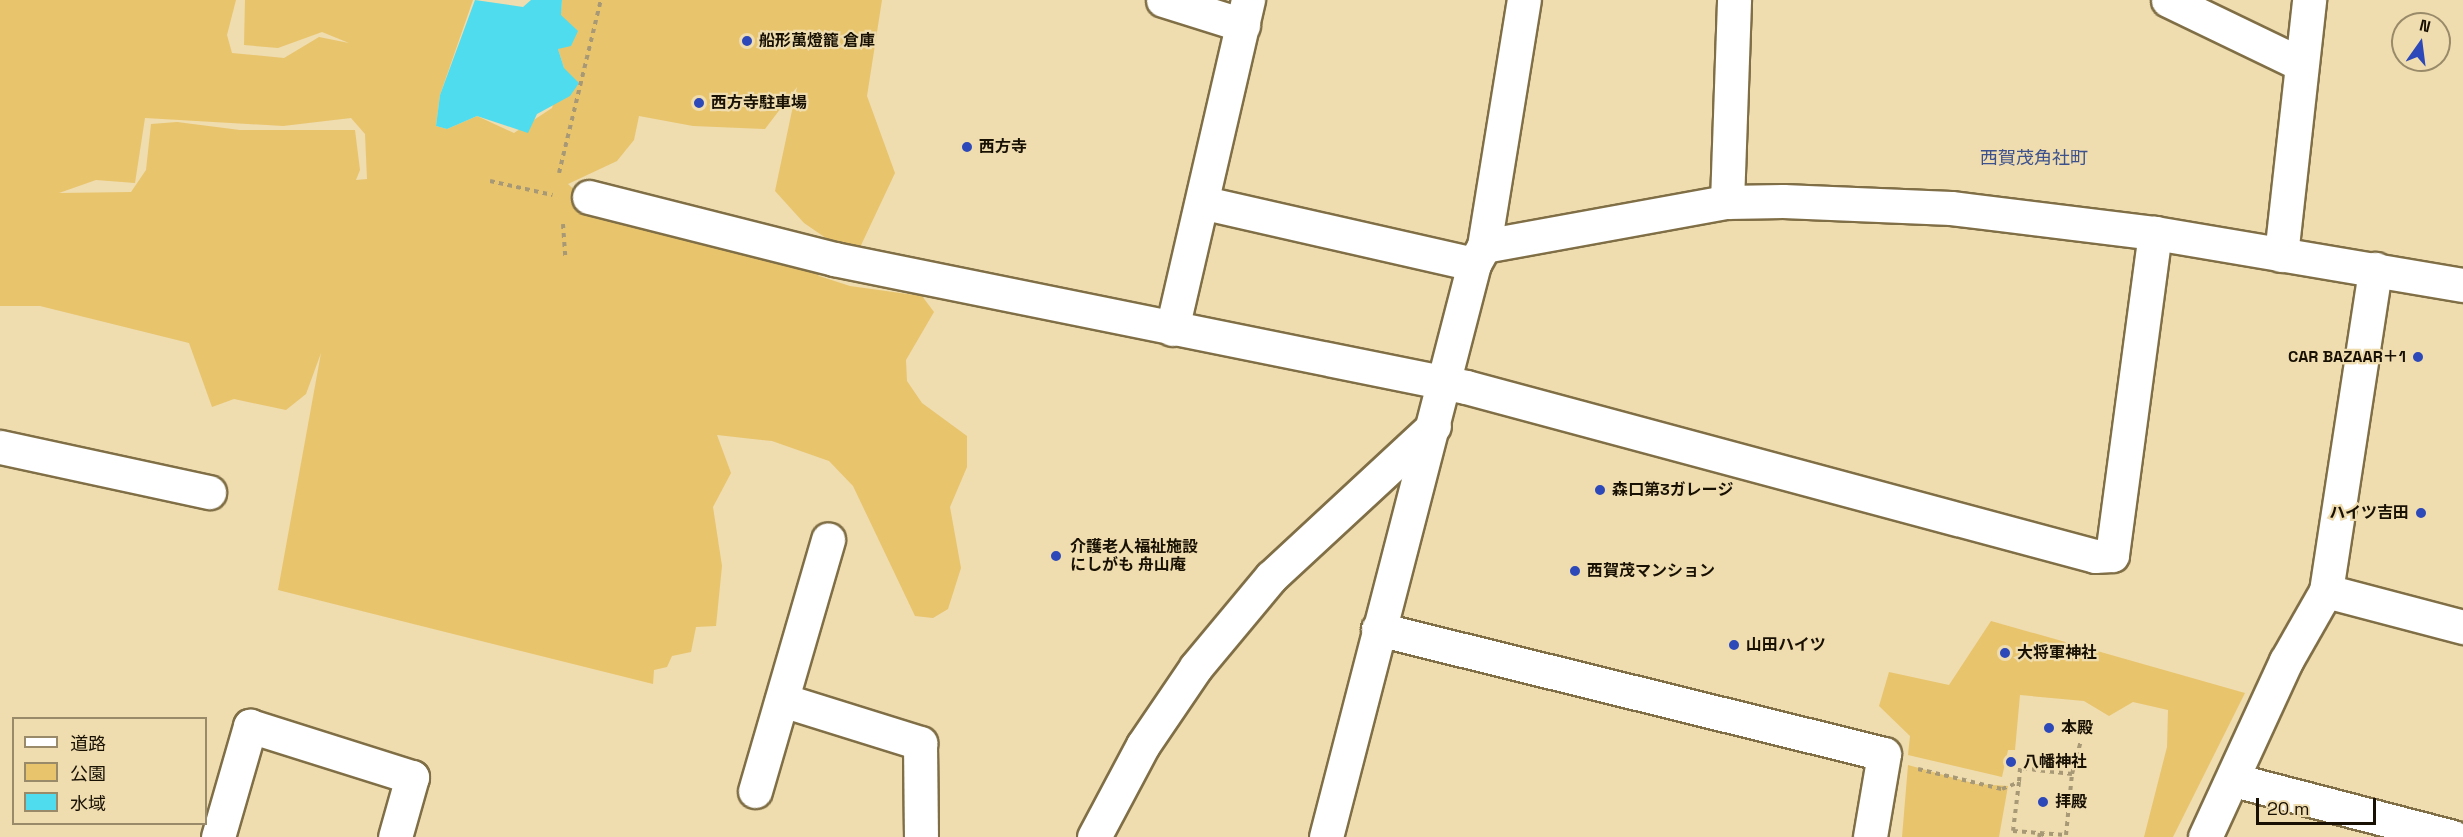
<!DOCTYPE html>
<meta charset="utf-8">
<style>
body{margin:0}
#map{position:relative;width:2463px;height:837px;overflow:hidden;background:#efdcaf;font-family:"Space Grotesk","Noto Sans JP",sans-serif}
div>[style]{position:absolute}
.green>*{inset:0;background:#e8c46d}
.water>*{inset:0;background:#4fdcef}
.path>*{height:4px;margin-top:-2px;transform-origin:0;background:repeating-linear-gradient(90deg,#a79876 0 4.5px,transparent 0 9px)}
.roads{filter:drop-shadow(2px 0 #806f46) drop-shadow(-2px 0 #806f46) drop-shadow(0 2px #806f46) drop-shadow(0 -2px #806f46)}
.minor>*{height:33px;margin:-16.5px;padding:0 16.5px;transform-origin:16.5px;border-radius:16.5px;background:#fff}
.dots>*{width:16px;height:16px;translate:-50% -50%;box-sizing:border-box;border:3px solid #efdcaf;border-radius:50%}
span{translate:-50% -50%;white-space:nowrap;text-align:center;line-height:1.15;-webkit-text-stroke:4.5px #efdcaf;paint-order:stroke}
.poi-label{font-size:16px;color:#181103;font-weight:700}
.left{translate:0 -50%;text-align:left}
.right{translate:-100% -50%;text-align:right}
.neighbourhood-label{font-size:18px;color:#3d528d}
.legend{position:absolute;left:12px;top:717px;width:195px;height:108px;box-sizing:border-box;background:#efdcaf;border:2px solid #998b6a;margin:0;padding:8px 10px;list-style:none;font-size:18px;color:#181103}
.legend li{display:flex;align-items:center;gap:12px;height:30px}
.legend b{width:30px;border:2px solid #998b6a}
.north{position:absolute;left:2391px;top:12px;width:60px;height:60px;box-sizing:border-box;background:#efdcaf;border:2px solid #998b6a;border-radius:50%;rotate:14deg;font-size:16px;font-weight:700;line-height:24px;text-align:center;color:#181103}
.north::after{content:'';display:block;margin:auto;width:21px;height:27px;background:#2c48b9;clip-path:polygon(50% 0,100% 100%,50% 72%,0 100%)}
.scale{position:absolute;left:2256px;top:798px;width:120px;height:27px;box-sizing:border-box;border:3px solid #181103;border-top:0;padding-left:8px;font-size:18px;line-height:21px;white-space:nowrap;color:#181103;-webkit-text-stroke:4px #efdcaf;paint-order:stroke}
</style>
<div id="map">
<div class="green">
<i style="clip-path:polygon(evenodd,0 0,236px 0,227px 35px,232px 53px,284px 58px,319px 37px,349px 43px,322px 32px,278px 48px,244px 45px,245px 0,473px 0,440px 95px,436px 126px,447px 129px,477px 116px,514px 133px,552px 108px,564px 68px,558px 49px,562px 0,882px 0,867px 96px,895px 173px,855px 258px,804px 223px,775px 191px,797px 87px,765px 129px,693px 126px,639px 116px,634px 140px,617px 161px,568px 184px,586px 201px,798px 249px,819px 276px,850px 286px,922px 296px,934px 312px,906px 360px,907px 381px,922px 403px,967px 436px,967px 467px,950px 507px,961px 568px,948px 609px,933px 618px,915px 616px,853px 486px,829px 461px,772px 441px,717px 435px,731px 473px,713px 507px,722px 566px,716px 626px,696px 627px,691px 652px,672px 656px,667px 667px,654px 670px,653px 684px,278px 590px,321px 353px,306px 394px,286px 410px,234px 399px,212px 407px,189px 343px,40px 306px,0 306px,0 0,145px 118px,283px 126px,351px 118px,365px 134px,367px 179px,356px 180px,360px 170px,355px 130px,240px 130px,177px 122px,151px 124px,146px 170px,131px 192px,59px 193px,96px 180px,135px 183px,145px 118px)"></i>
<i style="clip-path:polygon(1991px 621px,2245px 693px,2173px 837px,2144px 837px,2167px 747px,2168px 710px,2133px 702px,2109px 716px,2084px 701px,2020px 695px,2015px 750px,2008px 750px,2002px 777px,1908px 755px,1910px 736px,1879px 706px,1889px 672px,1949px 685px)"></i>
<i style="clip-path:polygon(1908px 765px,1976px 784px,2008px 786px,1999px 837px,1902px 837px)"></i>
</div>
<div class="water">
<i style="clip-path:polygon(475px 0,523px 7px,531px 0,562px 0,561px 15px,578px 31px,571px 46px,558px 49px,564px 68px,579px 83px,570px 96px,537px 114px,528px 133px,477px 116px,447px 129px,436px 126px,440px 95px)"></i>
</div>
<div class="path">
<i style="left:559px;top:173px;width:178px;rotate:-76.4deg"></i>
<i style="left:490px;top:181px;width:64px;rotate:12.7deg"></i>
<i style="left:563px;top:224px;width:32px;rotate:86deg"></i>
<i style="left:1918px;top:769px;width:86px;rotate:13.4deg"></i>
<i style="left:2002px;top:789px;width:18px;rotate:-22deg"></i>
<i style="left:2019px;top:782px;width:49px;rotate:97deg"></i>
<i style="left:2013px;top:831px;width:53px;rotate:4.3deg"></i>
<i style="left:2066px;top:835px;width:61px;rotate:-84.4deg"></i>
<i style="left:2072px;top:774px;width:52px;rotate:-173.4deg"></i>
<i style="left:2020px;top:768px;width:14px;rotate:94deg"></i>
<i style="left:2072px;top:774px;width:34px;rotate:-75deg"></i>
<i style="left:2039px;top:837px;width:4px;rotate:-76deg"></i>
<i style="left:2040px;top:833px;width:8px;rotate:30deg"></i>
</div>
<div class="roads">
<div class="minor">
<i style="left:1163px;top:0;width:84px;rotate:17.4deg"></i>
<i style="left:2168px;top:0;width:145px;rotate:25.7deg"></i>
<i style="left:589px;top:197px;width:253px;rotate:14.2deg"></i>
<i style="left:834px;top:259px;width:645px;rotate:11.45deg"></i>
<i style="left:1466px;top:387px;width:651px;rotate:15.04deg"></i>
<i style="left:2095px;top:556px;width:17px;rotate:-3deg"></i>
<i style="left:2112px;top:555px;width:325px;rotate:-82.4deg"></i>
<i style="left:1727px;top:202px;width:202px;rotate:-88deg"></i>
<i style="left:1205px;top:203px;width:276px;rotate:12.8deg"></i>
<i style="left:1484px;top:246px;width:249px;rotate:-80.8deg"></i>
<i style="left:2281px;top:255px;width:257px;rotate:-83.7deg"></i>
<i style="left:1172px;top:329px;width:338px;rotate:-77deg"></i>
<i style="left:0;top:447px;width:214px;rotate:12.2deg"></i>
<i style="left:2326px;top:591px;width:142px;rotate:14.7deg"></i>
<i style="left:1378px;top:629px;width:521px;rotate:13.88deg"></i>
<i style="left:1884px;top:754px;width:84px;rotate:99.6deg"></i>
<i style="left:782px;top:700px;width:145px;rotate:17.3deg"></i>
<i style="left:920px;top:743px;width:94px;rotate:89.4deg"></i>
<i style="left:2234px;top:780px;width:226px;rotate:14.6deg"></i>
<i style="left:755px;top:791px;width:262px;rotate:-73.8deg"></i>
<i style="left:218px;top:837px;width:116px;rotate:-73.9deg"></i>
<i style="left:250px;top:726px;width:170px;rotate:17.5deg"></i>
<i style="left:412px;top:777px;width:62px;rotate:105.8deg"></i>
<i style="left:1094px;top:837px;width:104px;rotate:-62deg"></i>
<i style="left:1143px;top:745px;width:94px;rotate:-55.8deg"></i>
<i style="left:1196px;top:667px;width:117px;rotate:-50.2deg"></i>
<i style="left:1271px;top:577px;width:222px;rotate:-42.8deg"></i>
<i style="left:1326px;top:837px;width:592px;rotate:-75.52deg"></i>
<i style="left:1474px;top:264px;width:21px;rotate:-61deg"></i>
<i style="left:1484px;top:246px;width:247px;rotate:-10.3deg"></i>
<i style="left:1727px;top:202px;width:56px;rotate:-1deg"></i>
<i style="left:1783px;top:201px;width:168px;rotate:2.4deg"></i>
<i style="left:1951px;top:208px;width:206px;rotate:7deg"></i>
<i style="left:2155px;top:233px;width:312px;rotate:9.6deg"></i>
<i style="left:2205px;top:837px;width:194px;rotate:-65.3deg"></i>
<i style="left:2286px;top:661px;width:81px;rotate:-60.3deg"></i>
<i style="left:2326px;top:591px;width:326px;rotate:-81.3deg"></i>
</div>
</div>
<div class="dots">
<i style="left:747px;top:41px;background:#2c48b9"></i>
<i style="left:699px;top:103px;background:#2c48b9"></i>
<i style="left:967px;top:147px;background:#2c48b9"></i>
<i style="left:2418px;top:357px;background:#2c48b9"></i>
<i style="left:1600px;top:490px;background:#2c48b9"></i>
<i style="left:2421px;top:513px;background:#2c48b9"></i>
<i style="left:1056px;top:556px;background:#2c48b9"></i>
<i style="left:1575px;top:571px;background:#2c48b9"></i>
<i style="left:1734px;top:645px;background:#2c48b9"></i>
<i style="left:2005px;top:653px;background:#2c48b9"></i>
<i style="left:2049px;top:728px;background:#2c48b9"></i>
<i style="left:2011px;top:762px;background:#2c48b9"></i>
<i style="left:2043px;top:802px;background:#2c48b9"></i>
</div>
<div class="poi-label">
<span class="left" style="left:759px;top:41px">船形萬燈籠 倉庫</span>
<span class="left" style="left:711px;top:103px">西方寺駐車場</span>
<span class="left" style="left:979px;top:147px">西方寺</span>
<span class="right" style="left:2406px;top:357px">CAR BAZAAR＋1</span>
<span class="left" style="left:1612px;top:490px">森口第3ガレージ</span>
<span class="right" style="left:2409px;top:513px">ハイツ吉田</span>
<span class="left" style="left:1070px;top:556px">介護老人福祉施設<br>にしがも 舟山庵</span>
<span class="left" style="left:1587px;top:571px">西賀茂マンション</span>
<span class="left" style="left:1746px;top:645px">山田ハイツ</span>
<span class="left" style="left:2017px;top:653px">大将軍神社</span>
<span class="left" style="left:2061px;top:728px">本殿</span>
<span class="left" style="left:2023px;top:762px">八幡神社</span>
<span class="left" style="left:2055px;top:802px">拝殿</span>
</div>
<div class="neighbourhood-label">
<span style="left:2034px;top:158px">西賀茂角社町</span>
</div>
<ul class="legend">
<li><b style="height:8px;background:#fff"></b>道路</li>
<li><b style="height:16px;background:#e8c46d"></b>公園</li>
<li><b style="height:16px;background:#4fdcef"></b>水域</li>
</ul>
<div class="north">N</div>
<div class="scale">20 m</div>
</div>
